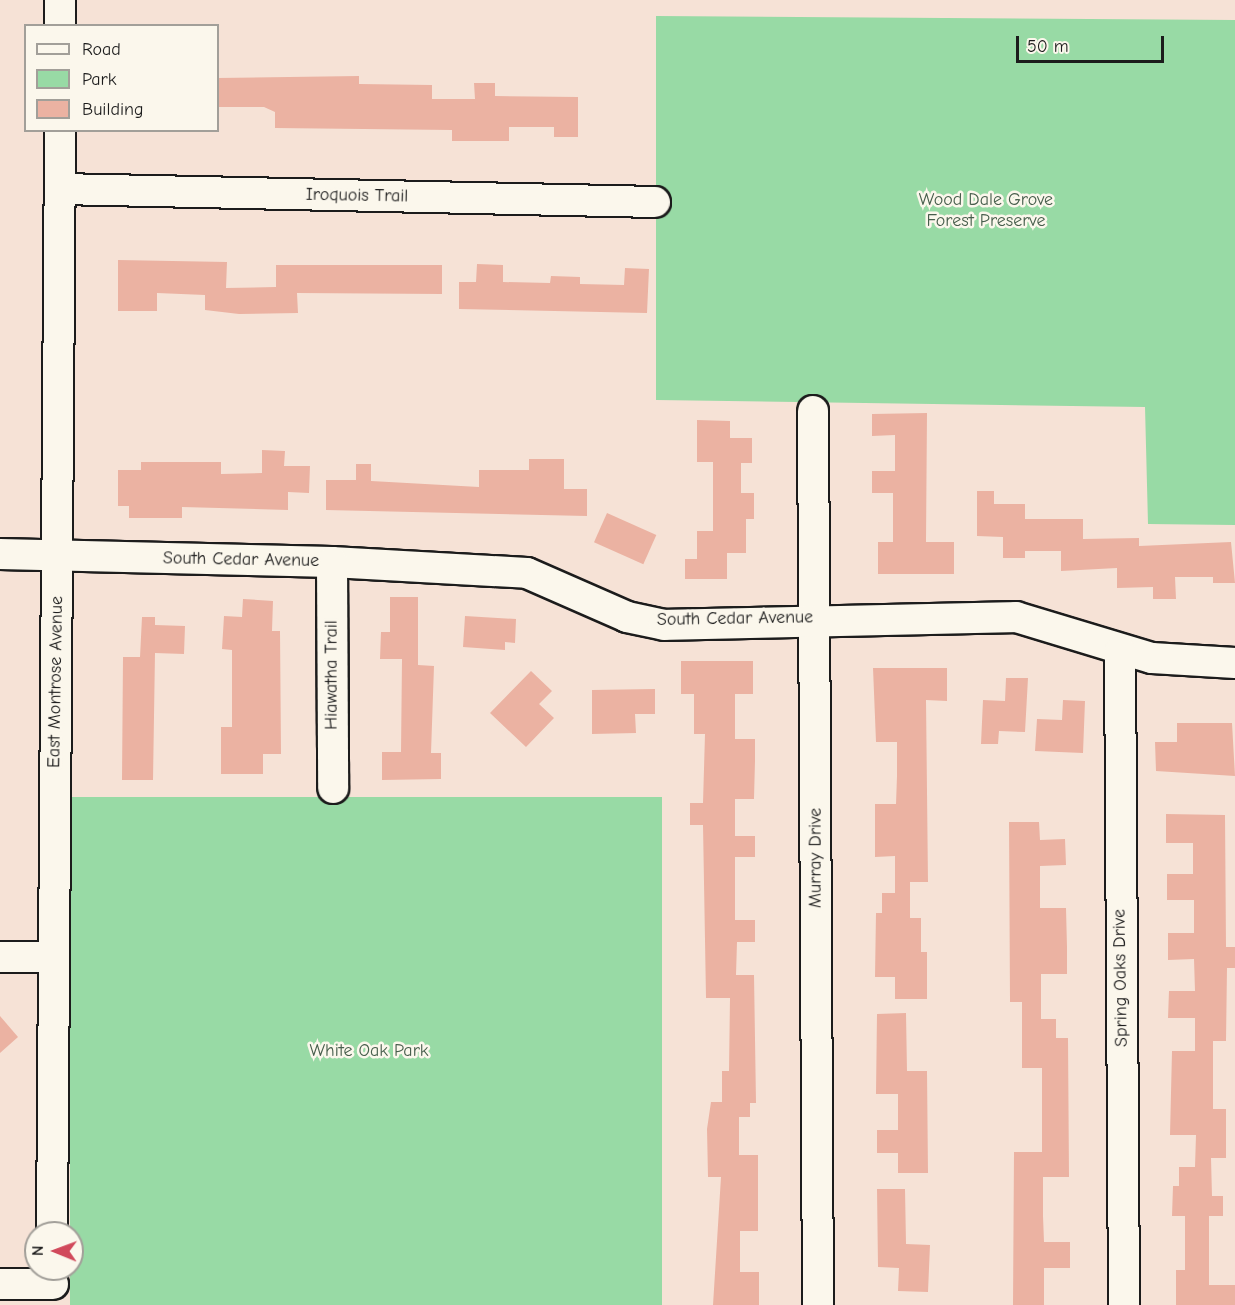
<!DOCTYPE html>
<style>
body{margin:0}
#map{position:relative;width:1235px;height:1305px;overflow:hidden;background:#f6e2d6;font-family:"Comic Neue",sans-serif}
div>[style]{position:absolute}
.green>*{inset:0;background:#98daa5;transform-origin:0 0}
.building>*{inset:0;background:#ebb2a2;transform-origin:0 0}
.roads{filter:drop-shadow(2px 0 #1c1c1c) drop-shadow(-2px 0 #1c1c1c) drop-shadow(0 2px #1c1c1c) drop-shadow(0 -2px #1c1c1c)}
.minor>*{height:30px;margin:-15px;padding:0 15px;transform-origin:15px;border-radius:15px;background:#fbf7ec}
span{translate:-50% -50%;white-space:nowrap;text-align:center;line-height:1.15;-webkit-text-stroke:5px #fbf7ec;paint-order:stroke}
.street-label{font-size:18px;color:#1c1c1c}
.park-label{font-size:18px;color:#475e4c}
.legend{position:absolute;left:24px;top:24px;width:195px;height:108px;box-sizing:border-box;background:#fbf7ec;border:2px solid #a29f99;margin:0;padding:8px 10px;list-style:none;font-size:18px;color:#1c1c1c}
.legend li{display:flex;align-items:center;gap:12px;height:30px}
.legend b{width:30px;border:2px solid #a29f99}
.north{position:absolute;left:24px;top:1221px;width:60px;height:60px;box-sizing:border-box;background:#fbf7ec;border:2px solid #a29f99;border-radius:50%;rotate:271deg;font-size:16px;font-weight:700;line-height:24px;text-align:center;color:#1c1c1c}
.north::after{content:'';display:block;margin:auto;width:21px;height:27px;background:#d1495b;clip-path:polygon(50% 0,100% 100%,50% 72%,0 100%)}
.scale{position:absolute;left:1016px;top:36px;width:148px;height:27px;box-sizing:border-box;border:3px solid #1c1c1c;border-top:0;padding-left:8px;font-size:18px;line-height:21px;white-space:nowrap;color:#1c1c1c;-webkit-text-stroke:4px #fbf7ec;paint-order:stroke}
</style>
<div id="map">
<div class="green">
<i style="clip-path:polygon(656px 16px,1235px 20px,1235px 525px,1148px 524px,1145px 407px,656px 400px)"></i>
<i style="left:70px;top:797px;width:592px;height:508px"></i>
</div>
<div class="building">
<i style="clip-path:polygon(359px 76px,359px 84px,432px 85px,432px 99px,475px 99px,474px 83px,495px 83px,495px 96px,578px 97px,578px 137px,554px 137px,554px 127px,509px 127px,509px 141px,452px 141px,452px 130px,275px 128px,275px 112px,264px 107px,218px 107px,218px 78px)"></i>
<i style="clip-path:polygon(118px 260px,227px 262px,226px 288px,276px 287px,276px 265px,442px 265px,442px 294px,297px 293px,298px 313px,239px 314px,205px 310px,205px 295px,157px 293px,157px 311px,118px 311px)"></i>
<i style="clip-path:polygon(477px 264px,503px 265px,503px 282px,550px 283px,551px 276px,580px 277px,580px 284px,624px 285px,625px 268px,649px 269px,647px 313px,459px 309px,459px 282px,476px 282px)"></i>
<i style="clip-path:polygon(927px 413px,926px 542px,954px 542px,954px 574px,878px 574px,878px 542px,893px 542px,893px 493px,872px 493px,872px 471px,895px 471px,895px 435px,872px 436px,872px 414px)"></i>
<i style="clip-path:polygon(697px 420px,730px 421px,730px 438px,752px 438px,752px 463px,741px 463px,741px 493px,754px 493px,754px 519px,746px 519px,746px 553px,727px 553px,727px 579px,685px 579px,685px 559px,697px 559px,697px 531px,713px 531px,713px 462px,697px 462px)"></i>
<i style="clip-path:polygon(262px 450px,285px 451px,284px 466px,310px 466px,309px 493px,288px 492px,288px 510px,182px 507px,182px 518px,129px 518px,129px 506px,118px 506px,118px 470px,141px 470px,141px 462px,221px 462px,221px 474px,262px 473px)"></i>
<i style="clip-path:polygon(529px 459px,564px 459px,564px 489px,587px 489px,587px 516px,326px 510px,326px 480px,356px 480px,356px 464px,371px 464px,371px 481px,479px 487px,479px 470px,529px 470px)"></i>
<i style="clip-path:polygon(977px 491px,994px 491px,994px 504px,1025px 504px,1025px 519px,1083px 519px,1083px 539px,1139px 538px,1139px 546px,1231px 542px,1235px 583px,1213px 583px,1213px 577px,1175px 577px,1176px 599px,1153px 599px,1153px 587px,1117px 588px,1117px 568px,1061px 571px,1061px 551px,1025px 551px,1025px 558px,1003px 558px,1003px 537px,977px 536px)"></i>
<i style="left:607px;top:513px;width:54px;height:32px;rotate:24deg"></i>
<i style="clip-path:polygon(390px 597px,418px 597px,418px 665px,434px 666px,431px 753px,441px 753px,441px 779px,382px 780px,382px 752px,401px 752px,402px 659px,380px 659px,381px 632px,390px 632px)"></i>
<i style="clip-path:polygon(243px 599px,273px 601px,272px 631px,280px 631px,281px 754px,263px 754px,263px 774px,221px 774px,221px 727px,232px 727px,232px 650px,222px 649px,224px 616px,242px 617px)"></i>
<i style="clip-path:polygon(465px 616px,516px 619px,515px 643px,505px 642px,505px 650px,463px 647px)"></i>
<i style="clip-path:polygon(142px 617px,155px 617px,155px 625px,185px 626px,184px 654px,155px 653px,153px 780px,122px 780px,123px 657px,140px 657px)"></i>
<i style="clip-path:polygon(681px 661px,753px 661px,753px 694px,735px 694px,735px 739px,755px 739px,755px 761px,754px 799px,735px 799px,735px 836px,755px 836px,755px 857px,735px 857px,735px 920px,755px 920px,755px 942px,737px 942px,736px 975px,754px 975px,756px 1103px,750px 1103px,750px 1117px,739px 1117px,739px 1155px,758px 1155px,758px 1231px,740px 1231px,740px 1272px,759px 1272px,759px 1305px,713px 1305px,721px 1177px,708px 1177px,707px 1129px,711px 1102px,722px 1102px,722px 1071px,729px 1071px,730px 998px,706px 998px,703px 825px,690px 825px,690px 803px,703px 803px,705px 734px,694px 734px,694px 694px,681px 694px)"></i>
<i style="clip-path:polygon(873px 668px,947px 668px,947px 701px,926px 700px,928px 882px,910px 882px,910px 918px,921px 918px,921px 952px,927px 952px,927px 999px,895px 999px,895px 977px,875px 977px,876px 913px,882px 913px,882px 893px,895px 893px,895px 856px,875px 857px,875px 804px,896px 804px,897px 776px,897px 742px,876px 742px)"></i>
<i style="clip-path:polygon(531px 671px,552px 691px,539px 704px,554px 718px,526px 747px,490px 713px)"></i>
<i style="clip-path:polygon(1006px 678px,1028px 678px,1025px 732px,999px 731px,998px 744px,981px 744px,983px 700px,1005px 701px)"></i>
<i style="clip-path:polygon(655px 689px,655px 714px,635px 714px,636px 733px,592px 734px,592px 690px)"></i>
<i style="clip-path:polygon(1063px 700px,1085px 701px,1083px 753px,1035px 751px,1037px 719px,1062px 720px)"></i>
<i style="clip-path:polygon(1177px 723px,1232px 723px,1235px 776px,1156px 771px,1155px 742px,1177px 742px)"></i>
<i style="clip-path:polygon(1166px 814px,1225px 815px,1226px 947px,1235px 947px,1235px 968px,1227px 968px,1226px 1041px,1213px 1041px,1213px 1109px,1226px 1109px,1226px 1158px,1211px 1158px,1212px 1196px,1223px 1196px,1223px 1216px,1209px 1216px,1209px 1285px,1235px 1285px,1235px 1305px,1176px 1305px,1176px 1270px,1185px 1270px,1185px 1216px,1172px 1216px,1173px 1186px,1179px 1186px,1179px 1167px,1195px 1167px,1196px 1135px,1170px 1135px,1172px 1051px,1195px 1051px,1195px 1018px,1168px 1018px,1169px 991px,1195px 991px,1194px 959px,1168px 960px,1168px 933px,1194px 933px,1194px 900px,1167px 900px,1167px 874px,1193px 874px,1193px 843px,1166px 843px)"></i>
<i style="clip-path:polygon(1009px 822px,1039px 822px,1040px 840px,1065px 839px,1066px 865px,1040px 866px,1040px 908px,1066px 908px,1067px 947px,1067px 974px,1041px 974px,1041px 1019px,1056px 1019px,1056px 1038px,1068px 1038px,1069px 1177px,1043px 1177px,1043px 1216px,1044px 1242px,1070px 1242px,1070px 1268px,1044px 1268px,1044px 1305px,1013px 1305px,1014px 1152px,1042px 1152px,1042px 1068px,1022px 1068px,1022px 1002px,1010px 1002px)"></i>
<i style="clip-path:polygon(906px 1013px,907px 1071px,927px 1071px,928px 1173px,898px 1173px,898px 1153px,877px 1153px,877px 1130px,898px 1130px,898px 1094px,876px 1094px,877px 1014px)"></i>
<i style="clip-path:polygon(0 1016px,18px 1037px,0 1053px)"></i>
<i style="clip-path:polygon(877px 1189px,905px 1189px,906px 1244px,930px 1245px,928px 1292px,898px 1291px,899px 1268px,878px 1267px)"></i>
</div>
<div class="roads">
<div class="minor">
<i style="left:60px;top:26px;width:26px;rotate:-90deg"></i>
<i style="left:60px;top:189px;width:595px;rotate:1.25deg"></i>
<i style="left:813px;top:411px;width:894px;rotate:89.68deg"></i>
<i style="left:0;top:554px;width:332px;rotate:1.4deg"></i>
<i style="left:332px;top:562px;width:195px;rotate:3.2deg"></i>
<i style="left:527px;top:573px;width:109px;rotate:23.7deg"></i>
<i style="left:627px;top:617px;width:38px;rotate:12deg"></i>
<i style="left:664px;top:625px;width:352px;rotate:-1.3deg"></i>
<i style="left:1016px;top:617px;width:142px;rotate:16.8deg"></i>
<i style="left:1152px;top:658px;width:83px;rotate:3.4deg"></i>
<i style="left:332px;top:562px;width:226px;rotate:89.7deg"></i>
<i style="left:1120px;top:651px;width:654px;rotate:89.65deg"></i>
<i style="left:0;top:957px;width:51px"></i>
<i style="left:52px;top:1233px;width:1103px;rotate:-89.58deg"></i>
<i style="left:0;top:1284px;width:53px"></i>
</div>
</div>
<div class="street-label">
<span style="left:357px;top:196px;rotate:1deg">Iroquois Trail</span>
<span style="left:241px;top:560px;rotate:1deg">South Cedar Avenue</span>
<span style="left:735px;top:619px;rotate:-1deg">South Cedar Avenue</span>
<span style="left:332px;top:675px;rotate:-90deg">Hiawatha Trail</span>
<span style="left:56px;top:682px;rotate:-89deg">East Montrose Avenue</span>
<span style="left:816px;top:858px;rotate:-90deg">Murray Drive</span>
<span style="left:1121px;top:978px;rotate:-91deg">Spring Oaks Drive</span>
</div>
<div class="park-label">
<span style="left:986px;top:211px">Wood Dale Grove<br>Forest Preserve</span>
<span style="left:369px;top:1051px">White Oak Park</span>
</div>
<ul class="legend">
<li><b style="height:8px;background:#fbf7ec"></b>Road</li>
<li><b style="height:16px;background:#98daa5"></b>Park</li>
<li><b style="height:16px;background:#ebb2a2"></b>Building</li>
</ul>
<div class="north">N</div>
<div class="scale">50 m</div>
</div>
